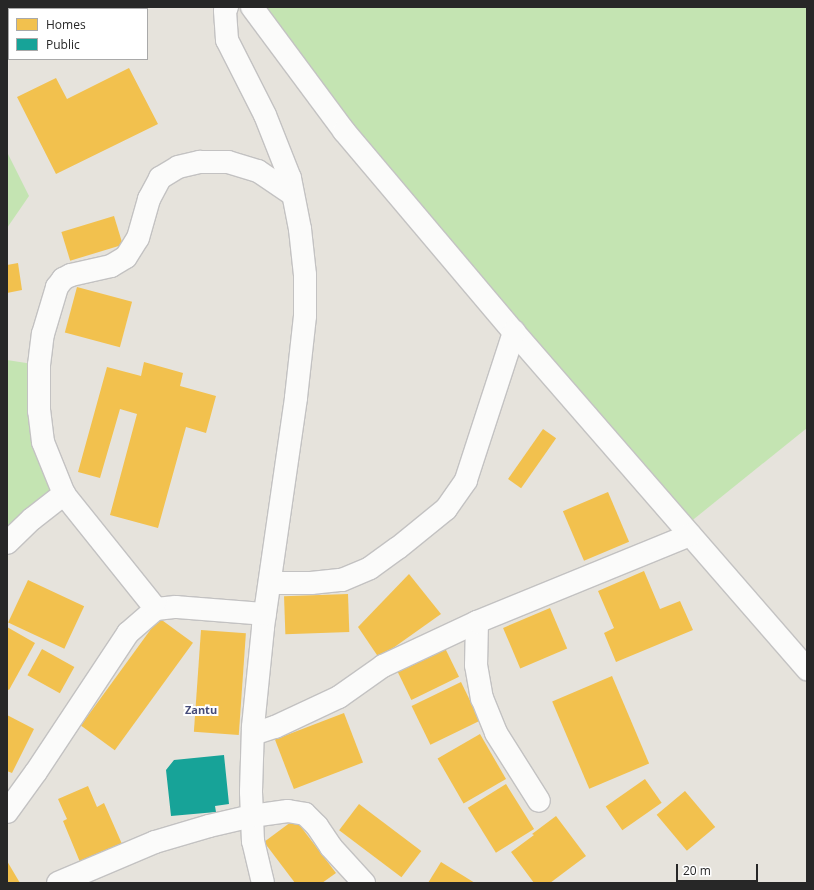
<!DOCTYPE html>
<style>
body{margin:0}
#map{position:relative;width:814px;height:890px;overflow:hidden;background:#e6e3dc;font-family:"Open Sans",sans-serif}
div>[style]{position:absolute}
.green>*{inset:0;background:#c4e4b2}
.homes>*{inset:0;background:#f2c14e;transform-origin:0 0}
.public>*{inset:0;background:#17a398}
.roads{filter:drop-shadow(1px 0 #c3c2c2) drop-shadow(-1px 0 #c3c2c2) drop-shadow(0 1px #c3c2c2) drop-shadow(0 -1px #c3c2c2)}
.minor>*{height:22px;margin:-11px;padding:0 11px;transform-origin:11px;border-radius:11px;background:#fbfbfa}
span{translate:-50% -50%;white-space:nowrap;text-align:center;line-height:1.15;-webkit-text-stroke:4px #fff;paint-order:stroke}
.neighbourhood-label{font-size:11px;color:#464c79;font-weight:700}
.frame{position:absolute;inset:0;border:8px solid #272727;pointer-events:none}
.legend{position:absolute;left:8px;top:8px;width:140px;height:52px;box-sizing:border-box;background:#fff;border:1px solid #a9a9a9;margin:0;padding:5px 7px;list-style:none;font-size:12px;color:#272727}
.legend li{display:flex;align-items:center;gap:8px;height:20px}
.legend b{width:20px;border:1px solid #a9a9a9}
.scale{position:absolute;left:676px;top:864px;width:82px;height:18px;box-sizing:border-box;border:2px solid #272727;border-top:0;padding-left:5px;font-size:12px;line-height:14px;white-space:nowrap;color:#272727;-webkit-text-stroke:3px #fff;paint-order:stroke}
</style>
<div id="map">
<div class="green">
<i style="clip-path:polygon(252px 7px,807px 7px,807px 428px,684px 527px)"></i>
<i style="clip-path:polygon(7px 152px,29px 196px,7px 228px)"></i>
<i style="clip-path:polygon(7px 360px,39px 365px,64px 494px,7px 543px)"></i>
</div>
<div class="homes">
<i style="left:78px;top:7px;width:34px;height:2px"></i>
<i style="clip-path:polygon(129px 68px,158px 124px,56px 174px,17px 97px,56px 78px,67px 99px)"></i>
<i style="left:114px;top:216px;width:30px;height:55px;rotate:73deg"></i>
<i style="clip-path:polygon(18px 263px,22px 290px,7px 293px,7px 265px)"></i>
<i style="left:77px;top:287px;width:57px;height:47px;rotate:15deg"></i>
<i style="clip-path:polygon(144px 362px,183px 373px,180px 386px,216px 396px,206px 433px,186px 427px,158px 528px,110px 515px,137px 414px,120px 409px,100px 478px,78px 472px,107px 367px,141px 376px)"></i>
<i style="left:543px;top:429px;width:16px;height:61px;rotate:35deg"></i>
<i style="left:608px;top:492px;width:54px;height:49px;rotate:67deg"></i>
<i style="clip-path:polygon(644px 571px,660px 609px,680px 601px,693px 630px,616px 662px,604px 633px,614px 628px,598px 591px)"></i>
<i style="clip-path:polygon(409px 574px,441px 614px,379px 658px,358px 627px)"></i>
<i style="left:28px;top:580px;width:62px;height:47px;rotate:25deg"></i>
<i style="left:348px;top:594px;width:38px;height:64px;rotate:88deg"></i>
<i style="left:550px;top:608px;width:44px;height:51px;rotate:67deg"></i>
<i style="left:159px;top:618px;width:42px;height:133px;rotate:36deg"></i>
<i style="clip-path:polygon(7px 627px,35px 643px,9px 690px,7px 689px)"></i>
<i style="left:201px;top:630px;width:45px;height:102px;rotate:4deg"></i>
<i style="left:445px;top:648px;width:32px;height:53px;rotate:64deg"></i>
<i style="left:42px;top:649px;width:37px;height:30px;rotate:29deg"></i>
<i style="left:612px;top:676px;width:95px;height:65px;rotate:67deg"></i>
<i style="left:461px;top:682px;width:43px;height:55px;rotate:64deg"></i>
<i style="left:344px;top:713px;width:53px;height:74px;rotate:69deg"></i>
<i style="clip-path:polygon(7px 715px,34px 729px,12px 773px,7px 771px)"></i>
<i style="left:480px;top:734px;width:52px;height:49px;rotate:60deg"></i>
<i style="left:645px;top:779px;width:29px;height:48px;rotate:55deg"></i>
<i style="left:506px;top:784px;width:53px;height:45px;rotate:58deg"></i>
<i style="clip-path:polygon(88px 786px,97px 807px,104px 803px,122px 844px,80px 862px,63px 821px,67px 819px,58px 799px)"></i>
<i style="left:685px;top:791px;width:47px;height:37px;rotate:50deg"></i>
<i style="left:359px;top:804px;width:78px;height:33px;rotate:37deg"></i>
<i style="clip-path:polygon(556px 816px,586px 856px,550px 883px,534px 883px,511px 852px,534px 835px,532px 834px)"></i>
<i style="clip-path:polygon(295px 819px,336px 873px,322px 883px,295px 883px,264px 842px)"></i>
<i style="clip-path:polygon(7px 861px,20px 883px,7px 883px)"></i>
<i style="clip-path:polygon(441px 862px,475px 883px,428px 883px)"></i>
</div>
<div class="public">
<i style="clip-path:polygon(224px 755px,229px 804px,215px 806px,216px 812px,171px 816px,166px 770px,174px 760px)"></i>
</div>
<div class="roads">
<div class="minor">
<i style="left:227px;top:7px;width:4px;rotate:117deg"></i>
<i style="left:225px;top:11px;width:29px;rotate:86deg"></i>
<i style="left:227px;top:40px;width:84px;rotate:63.1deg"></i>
<i style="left:265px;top:115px;width:68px;rotate:68.4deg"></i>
<i style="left:290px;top:178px;width:52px;rotate:78.9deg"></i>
<i style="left:300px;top:229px;width:46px;rotate:83.8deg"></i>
<i style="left:305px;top:275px;width:41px;rotate:90deg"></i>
<i style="left:305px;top:316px;width:82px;rotate:96.3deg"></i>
<i style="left:296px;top:398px;width:232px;rotate:98.2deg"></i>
<i style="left:263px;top:628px;width:100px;rotate:95.8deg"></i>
<i style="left:253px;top:727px;width:65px;rotate:91.8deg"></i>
<i style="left:251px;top:792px;width:49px;rotate:87.7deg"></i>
<i style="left:253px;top:841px;width:43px;rotate:76.6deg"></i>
<i style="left:252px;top:7px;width:154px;rotate:53.4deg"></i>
<i style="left:344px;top:131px;width:263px;rotate:49.8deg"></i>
<i style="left:514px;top:332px;width:447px;rotate:49deg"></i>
<i style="left:7px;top:543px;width:35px;rotate:-44deg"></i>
<i style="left:32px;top:519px;width:41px;rotate:-38deg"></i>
<i style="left:270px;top:583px;width:41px"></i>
<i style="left:311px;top:583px;width:31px;rotate:-6deg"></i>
<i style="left:342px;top:580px;width:30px;rotate:-23deg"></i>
<i style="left:370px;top:568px;width:34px;rotate:-36deg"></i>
<i style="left:398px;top:548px;width:62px;rotate:-39.1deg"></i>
<i style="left:446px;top:509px;width:35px;rotate:-55deg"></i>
<i style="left:466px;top:480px;width:156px;rotate:-72deg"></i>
<i style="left:156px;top:609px;width:147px;rotate:-128.7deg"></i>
<i style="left:64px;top:494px;width:56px;rotate:-112deg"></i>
<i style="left:43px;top:442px;width:31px;rotate:-97deg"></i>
<i style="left:39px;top:411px;width:46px;rotate:-90deg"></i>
<i style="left:39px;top:365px;width:31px;rotate:-83deg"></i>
<i style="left:43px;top:334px;width:49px;rotate:-73.4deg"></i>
<i style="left:57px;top:287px;width:10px;rotate:-53deg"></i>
<i style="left:63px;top:279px;width:9px;rotate:-27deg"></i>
<i style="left:71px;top:275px;width:41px;rotate:-12.7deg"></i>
<i style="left:111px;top:266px;width:17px;rotate:-31deg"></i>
<i style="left:126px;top:257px;width:22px;rotate:-58deg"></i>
<i style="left:138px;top:238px;width:41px;rotate:-74.2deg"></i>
<i style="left:149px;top:199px;width:24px;rotate:-62deg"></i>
<i style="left:160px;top:178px;width:21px;rotate:-31deg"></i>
<i style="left:178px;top:167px;width:23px;rotate:-13deg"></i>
<i style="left:200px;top:162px;width:28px"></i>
<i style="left:228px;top:162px;width:31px;rotate:17deg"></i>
<i style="left:258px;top:171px;width:41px;rotate:34.1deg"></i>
<i style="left:477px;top:622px;width:43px;rotate:91.3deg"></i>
<i style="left:476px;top:665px;width:34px;rotate:80deg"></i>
<i style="left:482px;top:698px;width:38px;rotate:68deg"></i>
<i style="left:496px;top:733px;width:80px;rotate:57.7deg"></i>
<i style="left:253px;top:734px;width:23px;rotate:-18deg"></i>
<i style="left:275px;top:727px;width:71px;rotate:-25.1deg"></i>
<i style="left:339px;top:697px;width:54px;rotate:-35.2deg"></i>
<i style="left:383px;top:666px;width:104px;rotate:-25.1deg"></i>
<i style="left:477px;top:622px;width:230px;rotate:-22.2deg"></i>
<i style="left:7px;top:812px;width:49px;rotate:-54.1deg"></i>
<i style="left:36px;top:772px;width:167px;rotate:-56.5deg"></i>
<i style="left:128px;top:633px;width:37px;rotate:-41deg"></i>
<i style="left:156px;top:609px;width:20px;rotate:-6deg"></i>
<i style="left:176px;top:607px;width:89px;rotate:4.5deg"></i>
<i style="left:58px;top:883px;width:105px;rotate:-22.9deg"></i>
<i style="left:155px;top:842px;width:56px;rotate:-16.5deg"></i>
<i style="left:209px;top:826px;width:44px;rotate:-13.1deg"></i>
<i style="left:252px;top:816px;width:36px;rotate:-8deg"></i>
<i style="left:288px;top:811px;width:17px;rotate:10deg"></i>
<i style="left:305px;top:814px;width:17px;rotate:45deg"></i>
<i style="left:317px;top:826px;width:25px;rotate:56deg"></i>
<i style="left:331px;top:847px;width:49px;rotate:47.5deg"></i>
</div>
</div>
<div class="neighbourhood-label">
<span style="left:201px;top:710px">Zantu</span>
</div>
<div class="frame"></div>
<ul class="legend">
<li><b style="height:11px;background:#f2c14e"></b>Homes</li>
<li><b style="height:11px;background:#17a398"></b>Public</li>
</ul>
<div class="scale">20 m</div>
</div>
